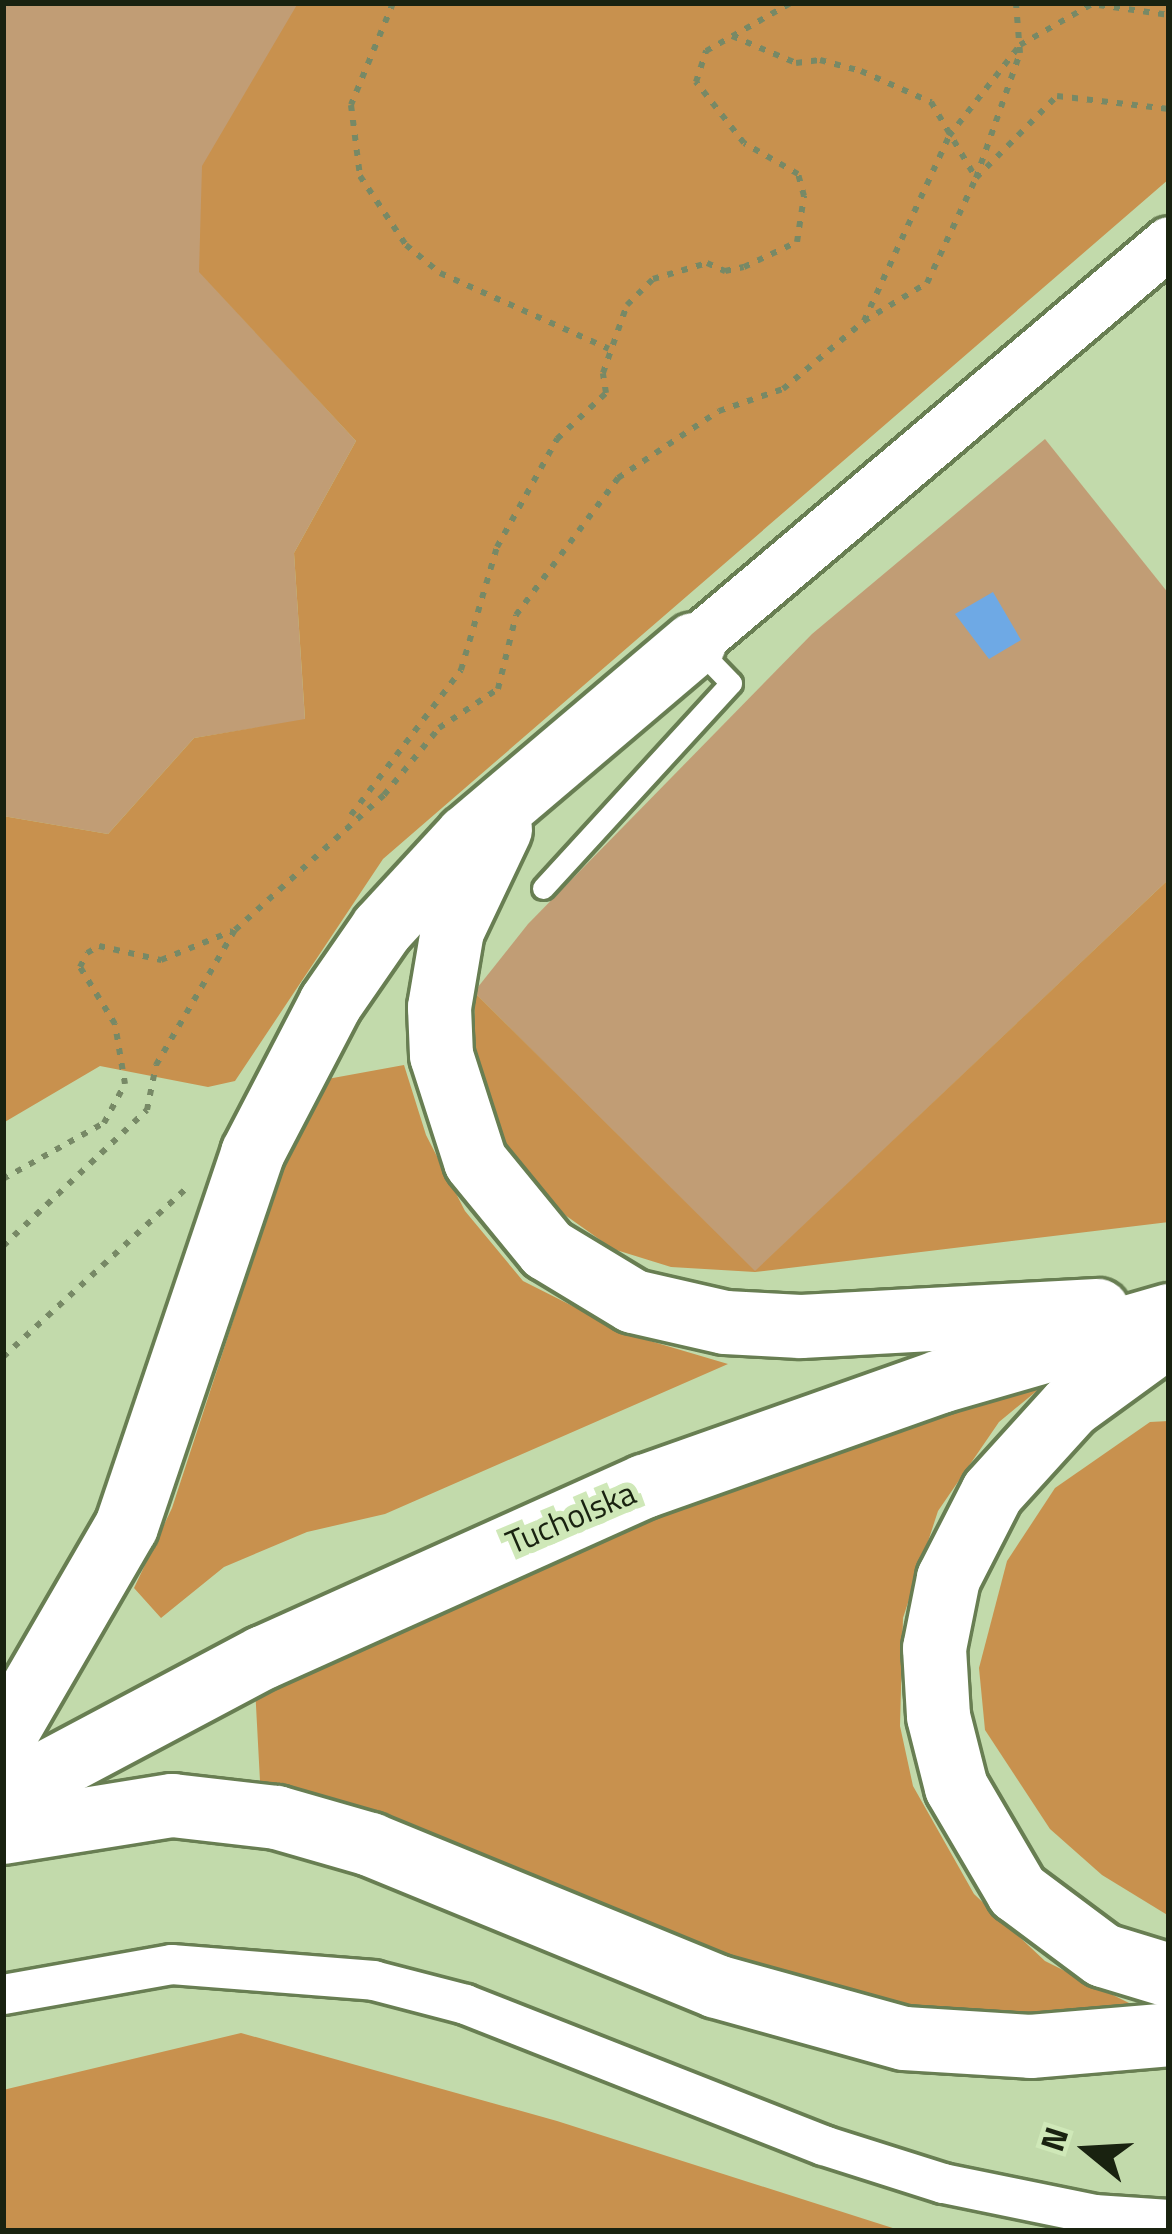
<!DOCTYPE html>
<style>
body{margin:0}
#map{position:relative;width:1172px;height:2234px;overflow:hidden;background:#c2daab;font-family:"Titillium Web",sans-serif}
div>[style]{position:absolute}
.green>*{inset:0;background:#c19d75}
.forest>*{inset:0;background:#c8914e}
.building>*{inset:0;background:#6ea9e5}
.path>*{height:6px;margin-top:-3px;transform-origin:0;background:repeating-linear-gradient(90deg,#778966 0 6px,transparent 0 15px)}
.roads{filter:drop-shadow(3px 0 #687e52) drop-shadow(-3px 0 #687e52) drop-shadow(0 3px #687e52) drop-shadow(0 -3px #687e52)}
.service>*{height:21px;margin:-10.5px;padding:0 10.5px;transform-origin:10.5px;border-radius:10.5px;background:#fff}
.minor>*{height:39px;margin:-19.5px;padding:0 19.5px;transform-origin:19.5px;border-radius:19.5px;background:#fff}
.tertiary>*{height:51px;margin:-25.5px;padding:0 25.5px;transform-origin:25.5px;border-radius:25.5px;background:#fff}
.primary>*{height:63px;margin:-31.5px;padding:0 31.5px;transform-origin:31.5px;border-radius:31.5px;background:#fff}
span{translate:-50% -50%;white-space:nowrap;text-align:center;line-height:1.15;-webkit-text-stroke:12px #cfe8b8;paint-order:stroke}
.street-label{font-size:33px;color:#192210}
.frame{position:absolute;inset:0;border:6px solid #192210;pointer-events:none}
.north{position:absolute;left:1028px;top:2090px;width:120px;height:120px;-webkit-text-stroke:9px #cfe8b8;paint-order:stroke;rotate:288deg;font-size:33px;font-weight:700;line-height:48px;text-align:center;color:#192210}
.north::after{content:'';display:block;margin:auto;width:42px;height:54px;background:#192210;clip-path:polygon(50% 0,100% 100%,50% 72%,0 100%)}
</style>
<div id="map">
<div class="green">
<i style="clip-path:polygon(3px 3px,303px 3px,199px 271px,356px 441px,294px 553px,305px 720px,194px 738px,108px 834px,3px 816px)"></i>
<i style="clip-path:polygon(1045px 439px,1169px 594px,1169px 879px,755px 1272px,474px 992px,528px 924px,812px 634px)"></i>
</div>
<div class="forest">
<i style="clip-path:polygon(298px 3px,1169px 3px,1169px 179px,383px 859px,235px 1081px,208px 1087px,100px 1066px,3px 1123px,3px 816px,108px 834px,194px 738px,305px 719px,294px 553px,356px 441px,199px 272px,202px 166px)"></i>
<i style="clip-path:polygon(1169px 879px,1169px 1222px,755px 1272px,671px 1267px,613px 1249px,534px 1193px,498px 1145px,476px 1086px,474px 992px,755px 1271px)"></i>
<i style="clip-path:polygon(404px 1065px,426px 1135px,465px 1211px,523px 1281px,630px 1335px,728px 1364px,385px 1514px,307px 1532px,224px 1567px,161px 1618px,134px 1588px,172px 1508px,311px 1082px)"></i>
<i style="clip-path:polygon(1050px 1380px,999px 1422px,938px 1511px,903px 1618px,900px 1726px,913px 1786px,974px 1894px,1045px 1961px,1131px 2004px,1055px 2020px,961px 2021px,719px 1957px,408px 1823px,260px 1781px,255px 1687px,744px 1475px)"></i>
<i style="clip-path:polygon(1169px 1421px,1169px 1916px,1102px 1875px,1050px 1829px,985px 1730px,979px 1668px,1007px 1561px,1055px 1488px,1150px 1422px)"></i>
<i style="clip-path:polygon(241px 2033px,557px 2121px,902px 2231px,3px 2231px,3px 2090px)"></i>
</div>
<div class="building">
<i style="clip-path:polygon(993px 592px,1021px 640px,989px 659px,955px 614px)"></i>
</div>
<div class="path">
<i style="left:393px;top:3px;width:110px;rotate:112.4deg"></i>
<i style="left:351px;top:105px;width:72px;rotate:82.8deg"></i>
<i style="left:360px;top:176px;width:83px;rotate:56.3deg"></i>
<i style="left:406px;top:245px;width:44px;rotate:39.5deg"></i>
<i style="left:440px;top:273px;width:185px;rotate:24.2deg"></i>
<i style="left:952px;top:3px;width:3px"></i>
<i style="left:1084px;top:3px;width:86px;rotate:8deg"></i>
<i style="left:732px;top:36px;width:69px;rotate:22.9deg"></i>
<i style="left:796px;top:63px;width:24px;rotate:-7deg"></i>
<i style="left:820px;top:60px;width:42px;rotate:15deg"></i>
<i style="left:861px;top:71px;width:77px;rotate:23.9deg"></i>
<i style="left:931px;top:102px;width:88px;rotate:59.4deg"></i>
<i style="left:976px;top:178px;width:115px;rotate:-45.4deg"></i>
<i style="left:1057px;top:96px;width:113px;rotate:6.6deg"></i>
<i style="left:864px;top:321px;width:204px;rotate:-65.3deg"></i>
<i style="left:949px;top:136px;width:115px;rotate:-52deg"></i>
<i style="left:1020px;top:45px;width:85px;rotate:-29.6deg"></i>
<i style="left:351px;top:815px;width:182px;rotate:-52.8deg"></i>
<i style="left:461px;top:670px;width:128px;rotate:-73.7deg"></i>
<i style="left:497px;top:547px;width:124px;rotate:-60.9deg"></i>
<i style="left:557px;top:439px;width:67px;rotate:-43.2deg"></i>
<i style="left:606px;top:393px;width:20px;rotate:-99deg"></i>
<i style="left:603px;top:373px;width:72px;rotate:-70.6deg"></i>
<i style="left:627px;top:305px;width:37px;rotate:-45deg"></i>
<i style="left:653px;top:279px;width:56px;rotate:-16.5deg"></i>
<i style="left:707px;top:263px;width:20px;rotate:24deg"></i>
<i style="left:725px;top:271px;width:19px;rotate:-12deg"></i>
<i style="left:744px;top:267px;width:59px;rotate:-25.3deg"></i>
<i style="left:797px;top:242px;width:47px;rotate:-81.3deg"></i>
<i style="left:804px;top:196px;width:23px;rotate:-105deg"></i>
<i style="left:798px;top:174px;width:62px;rotate:-150.1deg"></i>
<i style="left:744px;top:143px;width:78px;rotate:-128.2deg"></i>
<i style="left:696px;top:82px;width:33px;rotate:-72deg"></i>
<i style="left:706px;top:51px;width:98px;rotate:-29.5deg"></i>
<i style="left:3px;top:1179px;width:115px;rotate:-29deg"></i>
<i style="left:104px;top:1123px;width:44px;rotate:-61.7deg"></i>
<i style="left:125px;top:1084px;width:61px;rotate:-99.5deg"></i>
<i style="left:115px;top:1024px;width:67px;rotate:-121.6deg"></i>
<i style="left:80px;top:967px;width:16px;rotate:-63deg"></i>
<i style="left:87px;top:953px;width:14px;rotate:-30deg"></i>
<i style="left:99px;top:946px;width:64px;rotate:12.7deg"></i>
<i style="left:161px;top:960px;width:77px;rotate:-22.2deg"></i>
<i style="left:3px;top:1246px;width:198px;rotate:-43.4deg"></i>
<i style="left:147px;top:1110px;width:46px;rotate:-78.7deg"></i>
<i style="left:156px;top:1065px;width:156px;rotate:-59.7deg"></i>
<i style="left:235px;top:930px;width:201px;rotate:-42.2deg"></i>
<i style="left:384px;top:795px;width:87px;rotate:-50.6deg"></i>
<i style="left:439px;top:728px;width:71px;rotate:-33.5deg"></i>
<i style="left:498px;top:689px;width:76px;rotate:-76.3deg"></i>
<i style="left:516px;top:615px;width:171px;rotate:-53.3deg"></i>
<i style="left:618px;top:478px;width:121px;rotate:-33.6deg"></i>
<i style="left:719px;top:411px;width:68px;rotate:-19deg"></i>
<i style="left:783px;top:389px;width:106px;rotate:-40deg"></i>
<i style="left:864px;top:321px;width:74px;rotate:-31.1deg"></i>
<i style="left:927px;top:283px;width:116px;rotate:-65deg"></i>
<i style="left:976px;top:178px;width:133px;rotate:-70.6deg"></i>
<i style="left:1020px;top:53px;width:50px;rotate:-94.6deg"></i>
<i style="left:3px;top:1357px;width:254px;rotate:-42.6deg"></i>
</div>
<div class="roads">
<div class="service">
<i style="left:543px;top:888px;width:278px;rotate:-47.5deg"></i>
<i style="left:731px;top:683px;width:47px;rotate:-134.1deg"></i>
</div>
<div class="minor">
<i style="left:3px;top:1994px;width:171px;rotate:-10.1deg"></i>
<i style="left:171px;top:1964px;width:203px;rotate:4.5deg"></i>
<i style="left:373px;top:1980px;width:95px;rotate:14.6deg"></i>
<i style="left:465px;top:2004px;width:385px;rotate:21.5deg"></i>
<i style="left:823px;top:2145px;width:126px;rotate:17.6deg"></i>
<i style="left:943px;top:2183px;width:154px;rotate:11.6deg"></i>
<i style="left:1094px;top:2214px;width:75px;rotate:3.8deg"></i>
</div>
<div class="tertiary">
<i style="left:693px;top:644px;width:623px;rotate:-40.18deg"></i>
</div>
<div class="primary">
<i style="left:500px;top:829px;width:112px;rotate:115.4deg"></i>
<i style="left:452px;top:930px;width:78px;rotate:99.6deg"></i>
<i style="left:439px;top:1007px;width:48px;rotate:87.6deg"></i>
<i style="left:441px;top:1055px;width:111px;rotate:72.2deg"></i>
<i style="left:475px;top:1161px;width:114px;rotate:50.7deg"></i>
<i style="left:547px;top:1249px;width:100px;rotate:31.2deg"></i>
<i style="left:633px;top:1301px;width:94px;rotate:12.9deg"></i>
<i style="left:725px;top:1322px;width:75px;rotate:3.1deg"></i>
<i style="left:800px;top:1326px;width:298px;rotate:-3.1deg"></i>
<i style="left:1169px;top:1334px;width:122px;rotate:144deg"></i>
<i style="left:1070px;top:1406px;width:116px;rotate:132.2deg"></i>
<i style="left:992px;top:1492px;width:97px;rotate:117.1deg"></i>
<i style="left:948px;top:1578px;width:71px;rotate:101.3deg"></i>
<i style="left:934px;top:1648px;width:68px;rotate:86.6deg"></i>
<i style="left:938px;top:1716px;width:73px;rotate:75.8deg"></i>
<i style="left:956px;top:1787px;width:121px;rotate:59.6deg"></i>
<i style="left:1017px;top:1891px;width:107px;rotate:36.7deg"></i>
<i style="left:1103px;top:1955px;width:69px;rotate:16.9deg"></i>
<i style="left:3px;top:1738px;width:245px;rotate:-59.9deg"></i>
<i style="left:126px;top:1526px;width:394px;rotate:-71.3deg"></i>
<i style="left:252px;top:1153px;width:169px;rotate:-62.5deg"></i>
<i style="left:330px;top:1003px;width:91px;rotate:-55.3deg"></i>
<i style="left:382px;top:928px;width:125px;rotate:-47.3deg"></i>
<i style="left:467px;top:836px;width:297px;rotate:-40.3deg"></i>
<i style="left:3px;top:1795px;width:294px;rotate:-28deg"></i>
<i style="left:263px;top:1657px;width:418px;rotate:-24.2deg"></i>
<i style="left:644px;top:1486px;width:314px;rotate:-19.5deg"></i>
<i style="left:940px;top:1381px;width:238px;rotate:-16.1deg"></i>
<i style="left:3px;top:1832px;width:171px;rotate:-9.1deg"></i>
<i style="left:172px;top:1805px;width:105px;rotate:6.6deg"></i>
<i style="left:276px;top:1817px;width:98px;rotate:16deg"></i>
<i style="left:370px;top:1844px;width:374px;rotate:22.3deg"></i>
<i style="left:716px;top:1986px;width:195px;rotate:15.5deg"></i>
<i style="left:904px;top:2038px;width:126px;rotate:3.6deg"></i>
<i style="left:1030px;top:2046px;width:140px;rotate:-4.9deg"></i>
</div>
</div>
<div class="street-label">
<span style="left:571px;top:1518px;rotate:-23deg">Tucholska</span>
</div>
<div class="frame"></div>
<div class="north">N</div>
</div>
